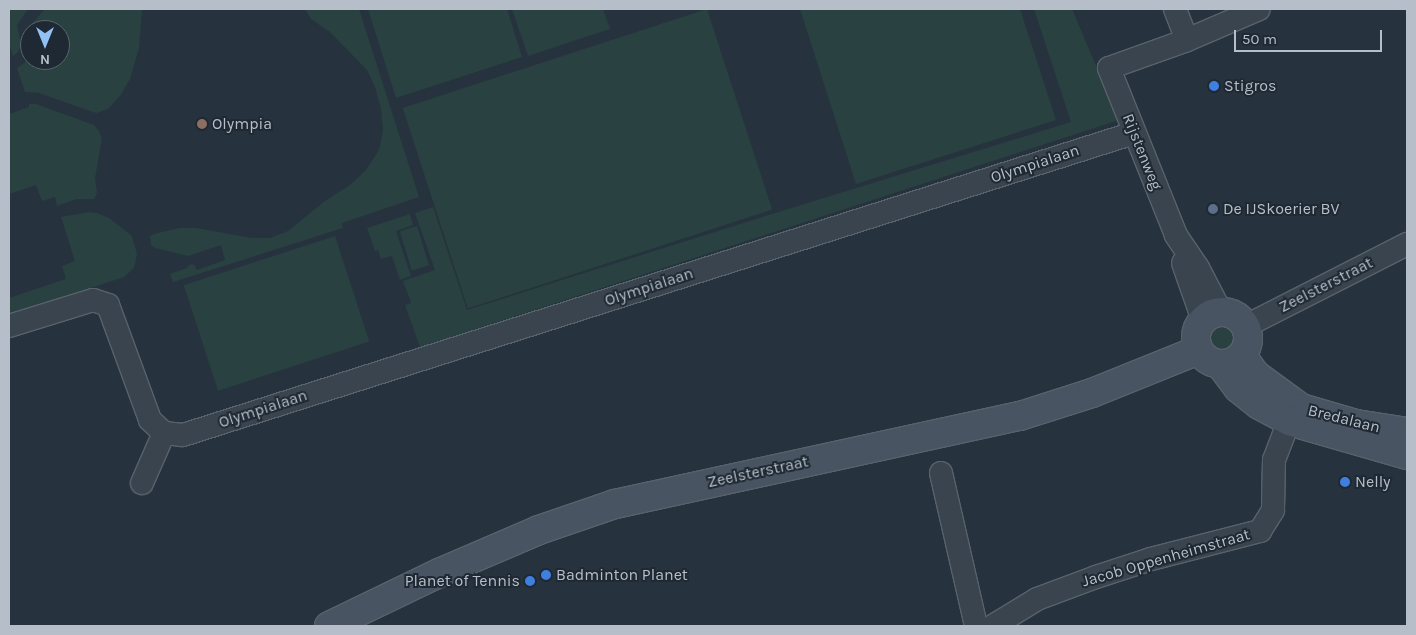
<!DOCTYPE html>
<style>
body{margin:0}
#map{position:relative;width:1416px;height:635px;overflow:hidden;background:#26333e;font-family:Karla,sans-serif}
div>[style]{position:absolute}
.green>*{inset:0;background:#294140;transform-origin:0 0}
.round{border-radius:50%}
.roads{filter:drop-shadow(1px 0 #58626c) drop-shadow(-1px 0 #58626c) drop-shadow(0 1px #58626c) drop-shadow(0 -1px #58626c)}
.street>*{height:22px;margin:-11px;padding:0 11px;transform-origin:11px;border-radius:11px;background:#3a444e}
.secondary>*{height:28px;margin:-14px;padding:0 14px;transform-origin:14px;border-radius:14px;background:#485461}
.secondary>.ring{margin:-14px;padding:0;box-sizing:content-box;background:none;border:28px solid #485461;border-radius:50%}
.dots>*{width:14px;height:14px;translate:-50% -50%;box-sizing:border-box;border:2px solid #1f2933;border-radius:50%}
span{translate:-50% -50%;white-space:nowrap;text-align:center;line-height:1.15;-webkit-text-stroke:4px #1f2933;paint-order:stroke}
.poi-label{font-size:16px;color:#b6bfc9}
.left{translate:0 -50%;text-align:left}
.right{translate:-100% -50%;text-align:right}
.street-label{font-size:16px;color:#b6bfc9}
.frame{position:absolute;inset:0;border:10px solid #b6bfc9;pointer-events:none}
.north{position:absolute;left:20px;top:20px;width:50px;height:50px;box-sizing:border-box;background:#1f2933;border:1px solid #5b656f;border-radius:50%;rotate:180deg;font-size:14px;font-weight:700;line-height:20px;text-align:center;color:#b6bfc9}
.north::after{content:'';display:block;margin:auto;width:18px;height:22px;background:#92c2f3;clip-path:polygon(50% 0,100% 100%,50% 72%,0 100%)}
.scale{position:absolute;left:1234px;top:30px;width:148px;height:22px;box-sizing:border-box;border:2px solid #b6bfc9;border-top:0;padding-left:6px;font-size:15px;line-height:18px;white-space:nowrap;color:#b6bfc9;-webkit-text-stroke:4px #1f2933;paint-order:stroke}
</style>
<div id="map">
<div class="green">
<i style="clip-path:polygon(9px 9px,28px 9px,17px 25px,21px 44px,18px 52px,13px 56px,9px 43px)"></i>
<i style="clip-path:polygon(45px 9px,142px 9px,139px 48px,130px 79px,120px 96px,108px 109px,96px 113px,39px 93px,25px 92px,17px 68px,30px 59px,60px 60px,60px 30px,30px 30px,30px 32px,29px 27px)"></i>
<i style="clip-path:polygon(305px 9px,359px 9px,419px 197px,342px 223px,343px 228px,173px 282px,170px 274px,187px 268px,189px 265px,194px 264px,197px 270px,225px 260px,221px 245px,188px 256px,155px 248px,151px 245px,150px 236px,154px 234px,179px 228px,196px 228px,252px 238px,270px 238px,288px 231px,325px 201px,350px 185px,366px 170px,379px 150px,383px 131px,381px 109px,375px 87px,367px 70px,330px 32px,311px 19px)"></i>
<i style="clip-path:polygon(368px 9px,507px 9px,522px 57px,396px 98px)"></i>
<i style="clip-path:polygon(512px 9px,603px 9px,610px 29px,528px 56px)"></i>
<i style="left:707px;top:9px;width:211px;height:320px;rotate:72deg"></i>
<i style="clip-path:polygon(800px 9px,1020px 9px,1056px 120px,856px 184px)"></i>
<i style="clip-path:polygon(1034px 9px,1072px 9px,1119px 120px,420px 347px,405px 305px,411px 303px,403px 281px,435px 270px,415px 213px,433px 207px,467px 310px,775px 213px,1071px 122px)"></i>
<i style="clip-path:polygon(29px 104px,36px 104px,94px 125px,99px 131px,102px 138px,95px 178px,97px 193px,94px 199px,76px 199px,57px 206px,55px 197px,42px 201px,36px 185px,9px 194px,9px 114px,29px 107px)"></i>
<i style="clip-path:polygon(88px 212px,97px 213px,109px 218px,132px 236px,137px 254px,134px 268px,124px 277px,9px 315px,9px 298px,66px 279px,62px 266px,75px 261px,61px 217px)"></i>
<i style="clip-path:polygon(410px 214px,413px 225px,396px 231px,411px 276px,400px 280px,392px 256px,381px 259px,378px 250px,375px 251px,367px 228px)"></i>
<i style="left:417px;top:226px;width:41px;height:18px;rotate:73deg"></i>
<i style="left:335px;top:236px;width:111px;height:159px;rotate:72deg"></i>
<i class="round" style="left:1211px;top:327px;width:22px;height:22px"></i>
</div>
<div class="roads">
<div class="street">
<i style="left:1175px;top:9px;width:33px;rotate:69deg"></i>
<i style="left:1183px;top:263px;width:60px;rotate:70.7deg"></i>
<i style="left:1221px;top:312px;width:50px;rotate:-117.6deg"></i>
<i style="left:1198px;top:268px;width:40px;rotate:-124deg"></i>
<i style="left:1176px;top:235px;width:180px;rotate:-111.9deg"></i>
<i style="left:1109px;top:68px;width:83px;rotate:-19.7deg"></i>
<i style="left:1187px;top:40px;width:78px;rotate:-23.3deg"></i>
<i style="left:9px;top:326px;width:88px;rotate:-17.2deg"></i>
<i style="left:93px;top:300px;width:16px;rotate:18deg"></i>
<i style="left:108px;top:305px;width:122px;rotate:69.9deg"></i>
<i style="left:150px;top:420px;width:19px;rotate:43deg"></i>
<i style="left:164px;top:433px;width:19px;rotate:6deg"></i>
<i style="left:183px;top:435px;width:998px;rotate:-17.62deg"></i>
<i style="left:1246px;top:326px;width:181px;rotate:-27deg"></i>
<i style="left:941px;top:473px;width:157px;rotate:77.1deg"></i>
<i style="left:142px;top:483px;width:55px;rotate:-66.3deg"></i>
<i style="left:993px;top:626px;width:52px;rotate:-31.5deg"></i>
<i style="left:1037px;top:599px;width:63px;rotate:-20.4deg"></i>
<i style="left:1096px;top:577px;width:58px;rotate:-18.1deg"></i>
<i style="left:1151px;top:559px;width:113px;rotate:-14.4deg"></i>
<i style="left:1260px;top:531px;width:25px;rotate:-58deg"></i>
<i style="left:1273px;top:510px;width:50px;rotate:-88.9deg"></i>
<i style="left:1274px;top:460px;width:42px;rotate:-69deg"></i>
</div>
<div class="secondary">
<i class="ring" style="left:1196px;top:312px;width:24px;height:24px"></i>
<i style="left:1242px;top:356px;width:24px;rotate:54deg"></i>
<i style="left:1256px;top:375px;width:56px;rotate:36.3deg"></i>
<i style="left:1301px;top:408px;width:57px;rotate:16.2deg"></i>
<i style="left:1356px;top:424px;width:52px;rotate:8.9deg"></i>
<i style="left:1220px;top:364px;width:30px;rotate:53deg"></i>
<i style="left:1238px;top:388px;width:27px;rotate:39deg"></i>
<i style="left:1259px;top:405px;width:34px;rotate:28deg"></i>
<i style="left:1289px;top:421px;width:123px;rotate:16.1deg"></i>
<i style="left:329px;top:626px;width:124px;rotate:-25.7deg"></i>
<i style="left:441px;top:572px;width:107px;rotate:-23.2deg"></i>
<i style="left:539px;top:530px;width:80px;rotate:-18.9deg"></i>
<i style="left:615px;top:504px;width:414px;rotate:-12.3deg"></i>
<i style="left:1020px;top:416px;width:76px;rotate:-17.7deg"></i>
<i style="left:1092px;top:393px;width:115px;rotate:-21.9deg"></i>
</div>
</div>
<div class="dots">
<i style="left:1214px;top:86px;background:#3f7fe0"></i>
<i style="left:202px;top:124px;background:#8d6e63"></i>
<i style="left:1213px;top:209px;background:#5c6f8a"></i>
<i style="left:1345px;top:482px;background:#3f7fe0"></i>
<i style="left:546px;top:575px;background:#3f7fe0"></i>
<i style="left:530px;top:581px;background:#3f7fe0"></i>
</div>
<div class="poi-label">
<span class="left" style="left:1224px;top:86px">Stigros</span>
<span class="left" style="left:212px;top:124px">Olympia</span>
<span class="left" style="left:1223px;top:209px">De IJSkoerier BV</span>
<span class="left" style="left:1355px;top:482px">Nelly</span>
<span class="left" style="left:556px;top:575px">Badminton Planet</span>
<span class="right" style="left:520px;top:581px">Planet of Tennis</span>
</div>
<div class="street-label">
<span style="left:1142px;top:152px;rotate:68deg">Rijstenweg</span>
<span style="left:1035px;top:164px;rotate:-18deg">Olympialaan</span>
<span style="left:1326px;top:285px;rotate:-27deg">Zeelsterstraat</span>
<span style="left:649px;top:287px;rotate:-18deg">Olympialaan</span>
<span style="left:263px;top:409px;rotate:-18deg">Olympialaan</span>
<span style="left:1344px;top:419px;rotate:14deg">Bredalaan</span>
<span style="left:758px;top:472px;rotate:-12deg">Zeelsterstraat</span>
<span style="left:1166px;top:558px;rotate:-16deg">Jacob Oppenheimstraat</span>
</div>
<div class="frame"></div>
<div class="north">N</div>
<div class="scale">50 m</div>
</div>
